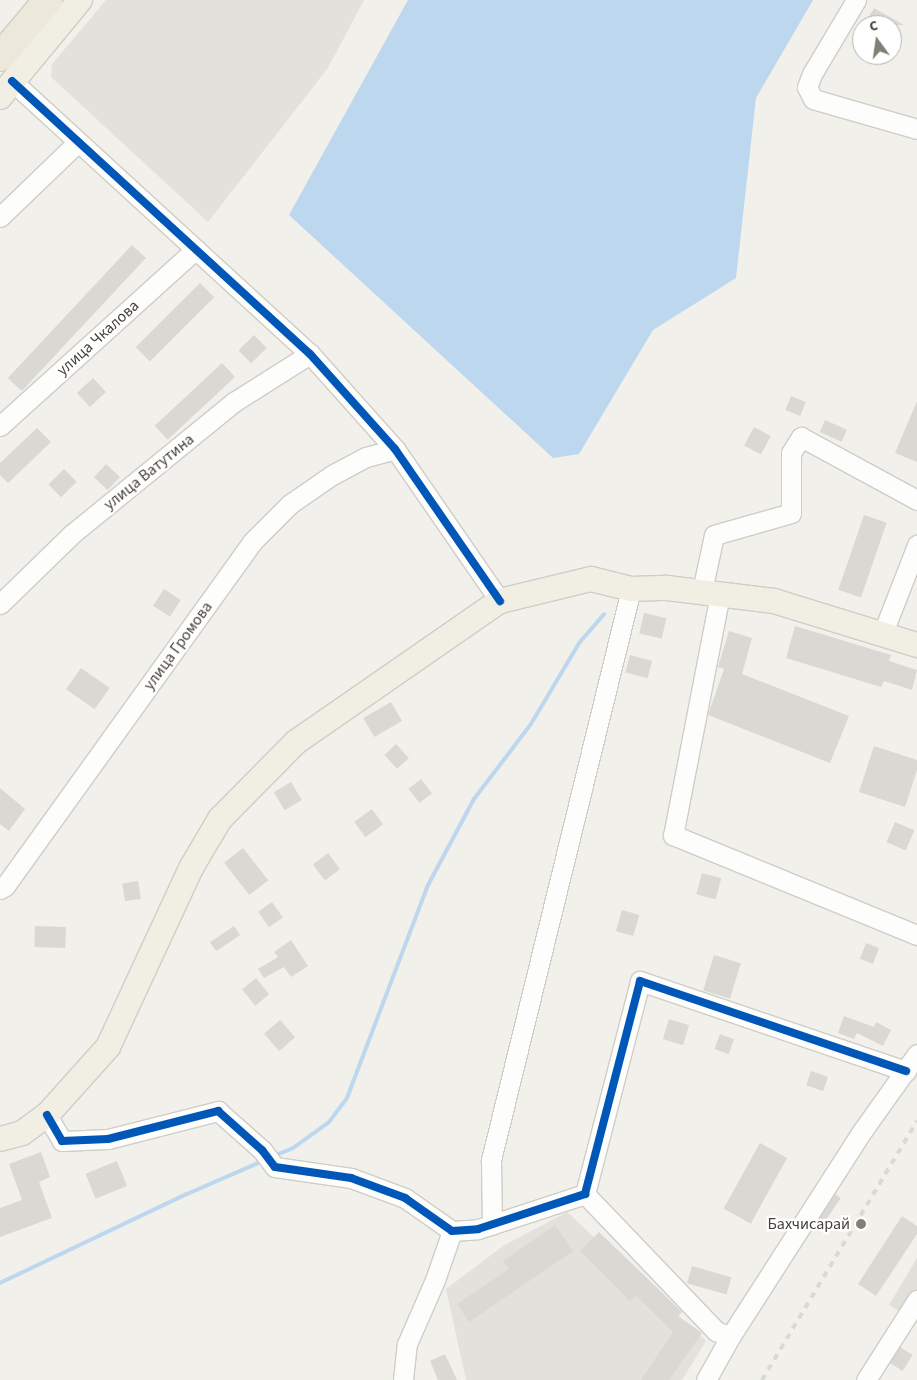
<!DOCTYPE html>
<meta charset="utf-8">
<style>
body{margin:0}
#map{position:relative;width:917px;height:1380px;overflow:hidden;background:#f1f0eb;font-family:"Source Sans 3",sans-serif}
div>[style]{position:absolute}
.industrial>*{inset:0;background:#e4e1dc}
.parking>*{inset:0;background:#e0dfda}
.water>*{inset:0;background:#bcd7ee}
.stream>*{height:4px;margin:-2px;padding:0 2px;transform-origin:2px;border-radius:2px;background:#bcd7ee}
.building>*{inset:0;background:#dad8d3;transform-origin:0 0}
.roads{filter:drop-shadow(1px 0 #cfcdc8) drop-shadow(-1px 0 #cfcdc8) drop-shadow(0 1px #cfcdc8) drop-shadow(0 -1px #cfcdc8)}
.minor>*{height:19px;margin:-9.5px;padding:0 9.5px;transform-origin:9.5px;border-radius:9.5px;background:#fdfdfc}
.major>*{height:24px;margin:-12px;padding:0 12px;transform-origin:12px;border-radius:12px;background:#f1eee4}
.highway>*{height:28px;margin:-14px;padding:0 14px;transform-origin:14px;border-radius:14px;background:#ece8da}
.rail>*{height:4px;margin-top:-2px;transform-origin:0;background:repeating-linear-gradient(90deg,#d9d9d8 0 6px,transparent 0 12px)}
.cycleway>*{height:8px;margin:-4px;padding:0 4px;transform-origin:4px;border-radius:4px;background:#0057b8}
.dots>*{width:14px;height:14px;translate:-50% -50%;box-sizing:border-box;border:2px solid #fff;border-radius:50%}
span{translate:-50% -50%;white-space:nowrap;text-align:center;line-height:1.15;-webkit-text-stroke:4.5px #fff;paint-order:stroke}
.street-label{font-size:16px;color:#474237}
.poi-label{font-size:16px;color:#474237}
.right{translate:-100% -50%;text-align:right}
.north{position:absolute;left:852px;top:15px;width:50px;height:50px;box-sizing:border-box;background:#fff;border:1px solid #b5b3af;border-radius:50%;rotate:346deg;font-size:14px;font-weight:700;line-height:20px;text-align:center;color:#474237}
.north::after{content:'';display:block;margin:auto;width:18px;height:22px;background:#827f76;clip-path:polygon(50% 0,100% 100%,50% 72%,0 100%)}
</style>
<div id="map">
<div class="industrial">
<i style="clip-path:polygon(106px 0,364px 0,328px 68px,208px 222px,51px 77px,52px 64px)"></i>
<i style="clip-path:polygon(567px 1212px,706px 1341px,682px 1380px,466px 1380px,446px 1289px,503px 1246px)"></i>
</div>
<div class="parking">
<i style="clip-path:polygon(917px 1258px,917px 1290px,903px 1313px,889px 1305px)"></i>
</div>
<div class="water">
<i style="clip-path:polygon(408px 0,813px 0,756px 98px,736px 278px,653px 330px,579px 454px,553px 458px,289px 215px)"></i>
</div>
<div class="stream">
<i style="left:274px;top:1156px;width:21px;rotate:-23deg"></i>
<i style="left:293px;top:1148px;width:44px;rotate:-35.8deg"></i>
<i style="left:329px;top:1122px;width:30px;rotate:-53deg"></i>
<i style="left:347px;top:1098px;width:226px;rotate:-69.2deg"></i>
<i style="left:427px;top:887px;width:100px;rotate:-61.9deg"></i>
<i style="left:474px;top:799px;width:94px;rotate:-52.8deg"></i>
<i style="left:531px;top:724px;width:94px;rotate:-59.3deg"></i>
<i style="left:579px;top:643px;width:38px;rotate:-49deg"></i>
<i style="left:0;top:1283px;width:207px;rotate:-25.5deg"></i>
<i style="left:187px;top:1194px;width:83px;rotate:-23.5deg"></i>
</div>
<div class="building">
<i style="clip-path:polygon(874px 8px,904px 25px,864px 25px)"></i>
<i style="left:132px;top:245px;width:19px;height:182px;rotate:43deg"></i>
<i style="left:200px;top:283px;width:20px;height:91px;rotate:45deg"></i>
<i style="left:254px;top:335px;width:18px;height:22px;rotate:45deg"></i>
<i style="left:222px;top:363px;width:19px;height:92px;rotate:47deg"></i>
<i style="left:93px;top:378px;width:19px;height:22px;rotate:47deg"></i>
<i style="left:791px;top:396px;width:16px;height:15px;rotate:22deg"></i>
<i style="clip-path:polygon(917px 401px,917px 462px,895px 453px)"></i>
<i style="left:825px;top:420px;width:24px;height:13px;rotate:24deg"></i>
<i style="left:754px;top:427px;width:19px;height:21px;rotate:28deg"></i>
<i style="clip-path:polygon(37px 428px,51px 442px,8px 483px,0 475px,0 463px)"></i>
<i style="left:106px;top:464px;width:19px;height:18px;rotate:43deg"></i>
<i style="left:64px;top:469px;width:18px;height:22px;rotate:45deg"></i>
<i style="left:864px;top:515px;width:24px;height:79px;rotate:19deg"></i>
<i style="left:164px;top:589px;width:20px;height:20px;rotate:33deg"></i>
<i style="left:644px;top:613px;width:23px;height:21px;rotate:13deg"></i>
<i style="clip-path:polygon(795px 626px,891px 655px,889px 661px,917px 670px,912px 690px,884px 681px,881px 687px,786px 658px)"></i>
<i style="clip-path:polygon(729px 631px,752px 638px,742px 674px,849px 716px,830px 763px,708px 715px,724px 669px,718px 667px)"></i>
<i style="left:630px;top:655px;width:23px;height:18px;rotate:15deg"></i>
<i style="left:81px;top:668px;width:35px;height:26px;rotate:35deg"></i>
<i style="left:391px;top:702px;width:22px;height:32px;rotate:60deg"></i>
<i style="left:396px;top:744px;width:19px;height:16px;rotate:47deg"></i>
<i style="clip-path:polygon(874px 746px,917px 760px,917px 770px,905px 807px,859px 792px)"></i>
<i style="left:421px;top:779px;width:18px;height:16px;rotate:52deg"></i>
<i style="left:291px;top:782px;width:21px;height:20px;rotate:59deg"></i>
<i style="clip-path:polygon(0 788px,25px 809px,9px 831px,0 824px)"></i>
<i style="left:372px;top:809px;width:19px;height:22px;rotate:54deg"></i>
<i style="left:895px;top:822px;width:21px;height:22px;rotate:23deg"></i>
<i style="left:243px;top:848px;width:41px;height:24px;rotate:52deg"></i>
<i style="left:328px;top:853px;width:20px;height:19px;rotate:53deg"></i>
<i style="left:702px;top:873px;width:20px;height:22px;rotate:15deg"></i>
<i style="left:138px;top:881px;width:18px;height:16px;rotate:81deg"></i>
<i style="left:272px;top:902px;width:19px;height:17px;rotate:55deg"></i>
<i style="left:622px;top:910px;width:18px;height:22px;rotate:16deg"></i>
<i style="left:35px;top:926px;width:31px;height:21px;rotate:2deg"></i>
<i style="left:234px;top:926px;width:11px;height:29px;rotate:56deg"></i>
<i style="clip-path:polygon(291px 940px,308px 966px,291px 977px,284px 967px,264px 978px,258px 969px,278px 957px,274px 952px)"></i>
<i style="left:866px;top:943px;width:14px;height:17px;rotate:21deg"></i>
<i style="left:714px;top:955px;width:28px;height:37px;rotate:17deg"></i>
<i style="left:256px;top:978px;width:21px;height:18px;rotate:51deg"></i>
<i style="clip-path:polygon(844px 1016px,874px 1027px,876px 1022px,891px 1030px,883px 1046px,857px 1033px,854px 1039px,838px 1033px)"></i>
<i style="left:669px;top:1019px;width:21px;height:21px;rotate:17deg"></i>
<i style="left:280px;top:1020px;width:23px;height:21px;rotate:49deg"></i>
<i style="left:720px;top:1034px;width:15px;height:16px;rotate:20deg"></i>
<i style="left:811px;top:1071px;width:18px;height:15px;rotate:19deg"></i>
<i style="left:760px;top:1143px;width:31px;height:75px;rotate:29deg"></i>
<i style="clip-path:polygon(41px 1152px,50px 1177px,39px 1182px,52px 1218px,0 1237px,0 1208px,22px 1200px,9px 1164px)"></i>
<i style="left:117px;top:1161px;width:27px;height:34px;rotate:68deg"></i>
<i style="left:835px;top:1194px;width:7px;height:31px;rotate:34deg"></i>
<i style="clip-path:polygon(902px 1216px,917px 1226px,917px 1234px,876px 1296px,858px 1284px)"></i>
<i style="clip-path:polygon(555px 1225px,573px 1251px,469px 1322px,457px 1304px,509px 1269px,503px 1261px)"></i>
<i style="clip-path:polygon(599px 1232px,682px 1312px,678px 1316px,702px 1333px,669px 1380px,641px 1380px,673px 1332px,636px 1296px,630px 1301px,580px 1251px)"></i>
<i style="left:692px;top:1266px;width:41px;height:18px;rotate:16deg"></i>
<i style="left:900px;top:1347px;width:15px;height:19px;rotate:32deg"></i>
<i style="clip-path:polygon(445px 1354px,457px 1380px,438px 1380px,430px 1361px)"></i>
</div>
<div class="roads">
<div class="minor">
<i style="left:856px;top:0;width:86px;rotate:120.7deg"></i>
<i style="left:812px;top:74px;width:14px;rotate:111deg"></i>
<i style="left:807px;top:87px;width:13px;rotate:63deg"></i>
<i style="left:813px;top:99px;width:108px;rotate:16.1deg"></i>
<i style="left:12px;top:81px;width:404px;rotate:42.5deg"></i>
<i style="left:310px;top:354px;width:127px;rotate:48.2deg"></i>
<i style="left:395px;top:449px;width:185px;rotate:55.4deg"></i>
<i style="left:0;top:217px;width:108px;rotate:-43.9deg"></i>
<i style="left:0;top:426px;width:264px;rotate:-42.1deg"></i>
<i style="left:702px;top:591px;width:57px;rotate:-77.9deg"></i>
<i style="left:714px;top:535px;width:80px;rotate:-15.9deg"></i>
<i style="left:791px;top:513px;width:60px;rotate:-90deg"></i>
<i style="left:791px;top:453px;width:19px;rotate:-58deg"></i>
<i style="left:801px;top:437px;width:132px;rotate:28.5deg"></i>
<i style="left:720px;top:594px;width:246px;rotate:101deg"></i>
<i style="left:673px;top:835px;width:264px;rotate:22.3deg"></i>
<i style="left:0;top:604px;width:100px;rotate:-44.2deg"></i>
<i style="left:72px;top:534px;width:209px;rotate:-39.2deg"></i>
<i style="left:234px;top:402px;width:90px;rotate:-32.3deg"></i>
<i style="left:882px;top:635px;width:97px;rotate:-68.7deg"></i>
<i style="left:0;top:889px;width:6px;rotate:-31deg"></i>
<i style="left:5px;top:886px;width:425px;rotate:-54.3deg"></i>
<i style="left:253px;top:541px;width:52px;rotate:-45deg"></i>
<i style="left:290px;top:504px;width:51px;rotate:-34.6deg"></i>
<i style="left:332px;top:475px;width:38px;rotate:-28deg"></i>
<i style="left:366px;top:457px;width:30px;rotate:-15deg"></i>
<i style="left:47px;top:1115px;width:30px;rotate:60deg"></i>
<i style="left:62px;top:1141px;width:46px;rotate:-2.5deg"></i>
<i style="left:108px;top:1139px;width:114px;rotate:-14.3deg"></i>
<i style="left:218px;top:1111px;width:59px;rotate:41.6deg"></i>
<i style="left:262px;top:1150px;width:21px;rotate:53deg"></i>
<i style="left:275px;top:1167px;width:77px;rotate:8.2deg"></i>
<i style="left:351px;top:1178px;width:58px;rotate:20.3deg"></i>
<i style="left:405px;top:1198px;width:57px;rotate:35.1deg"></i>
<i style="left:452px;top:1231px;width:26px;rotate:-4deg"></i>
<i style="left:478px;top:1229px;width:113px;rotate:-18.1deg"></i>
<i style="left:585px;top:1194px;width:220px;rotate:-75.5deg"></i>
<i style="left:640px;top:981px;width:281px;rotate:18.7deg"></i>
<i style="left:585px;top:1194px;width:190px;rotate:46.3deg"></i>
<i style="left:716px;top:1331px;width:15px;rotate:23deg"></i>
<i style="left:730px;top:1337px;width:246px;rotate:-57.3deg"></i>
<i style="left:863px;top:1130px;width:93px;rotate:-54.6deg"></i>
<i style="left:492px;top:1225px;width:65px;rotate:-90.9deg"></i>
<i style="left:491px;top:1160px;width:588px;rotate:-76.22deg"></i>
<i style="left:403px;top:1380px;width:36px;rotate:-84deg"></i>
<i style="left:407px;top:1344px;width:70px;rotate:-66.4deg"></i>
<i style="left:435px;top:1280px;width:52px;rotate:-70.9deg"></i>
<i style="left:706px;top:1380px;width:49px;rotate:-60.8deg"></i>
<i style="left:866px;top:1380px;width:95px;rotate:-57.5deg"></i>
</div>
<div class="major">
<i style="left:0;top:97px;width:126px;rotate:-50.5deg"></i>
<i style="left:0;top:1139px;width:23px;rotate:-15deg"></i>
<i style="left:22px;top:1133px;width:31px;rotate:-36deg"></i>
<i style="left:47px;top:1115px;width:91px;rotate:-48.1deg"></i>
<i style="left:108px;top:1047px;width:197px;rotate:-65.1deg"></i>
<i style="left:191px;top:868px;width:57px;rotate:-59.4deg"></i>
<i style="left:220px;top:819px;width:108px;rotate:-45.4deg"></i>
<i style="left:296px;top:742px;width:248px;rotate:-34.7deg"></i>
<i style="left:500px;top:601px;width:94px;rotate:-13.6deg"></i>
<i style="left:591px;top:579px;width:41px;rotate:14deg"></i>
<i style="left:631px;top:589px;width:36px;rotate:-2deg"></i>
<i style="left:667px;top:588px;width:108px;rotate:6.9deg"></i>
<i style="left:774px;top:601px;width:150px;rotate:17.1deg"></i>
</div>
<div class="highway">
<i style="left:0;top:57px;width:75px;rotate:-49.9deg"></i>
</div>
</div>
<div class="rail">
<i style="left:762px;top:1380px;width:302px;rotate:-59.1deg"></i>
</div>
<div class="cycleway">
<i style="left:12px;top:81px;width:404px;rotate:42.5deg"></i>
<i style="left:310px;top:354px;width:127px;rotate:48.2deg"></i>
<i style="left:395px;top:449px;width:185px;rotate:55.4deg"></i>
<i style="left:47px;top:1115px;width:30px;rotate:60deg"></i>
<i style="left:62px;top:1141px;width:46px;rotate:-2.5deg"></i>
<i style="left:108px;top:1139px;width:114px;rotate:-14.3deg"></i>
<i style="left:218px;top:1111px;width:59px;rotate:41.6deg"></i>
<i style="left:262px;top:1150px;width:21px;rotate:53deg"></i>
<i style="left:275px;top:1167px;width:77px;rotate:8.2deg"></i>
<i style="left:351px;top:1178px;width:58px;rotate:20.3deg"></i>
<i style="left:405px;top:1198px;width:57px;rotate:35.1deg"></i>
<i style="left:452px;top:1231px;width:26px;rotate:-4deg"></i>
<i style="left:478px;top:1229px;width:113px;rotate:-18.1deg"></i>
<i style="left:585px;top:1194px;width:220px;rotate:-75.5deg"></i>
<i style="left:640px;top:981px;width:281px;rotate:18.7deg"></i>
</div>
<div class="dots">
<i style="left:861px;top:1224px;background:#827f76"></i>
</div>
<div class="street-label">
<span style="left:98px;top:338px;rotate:-42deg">улица Чкалова</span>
<span style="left:149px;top:472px;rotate:-39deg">улица Ватутина</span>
<span style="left:178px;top:646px;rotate:-54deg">улица Громова</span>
</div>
<div class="poi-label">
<span class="right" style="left:850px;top:1224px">Бахчисарай</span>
</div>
<div class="north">С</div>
</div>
